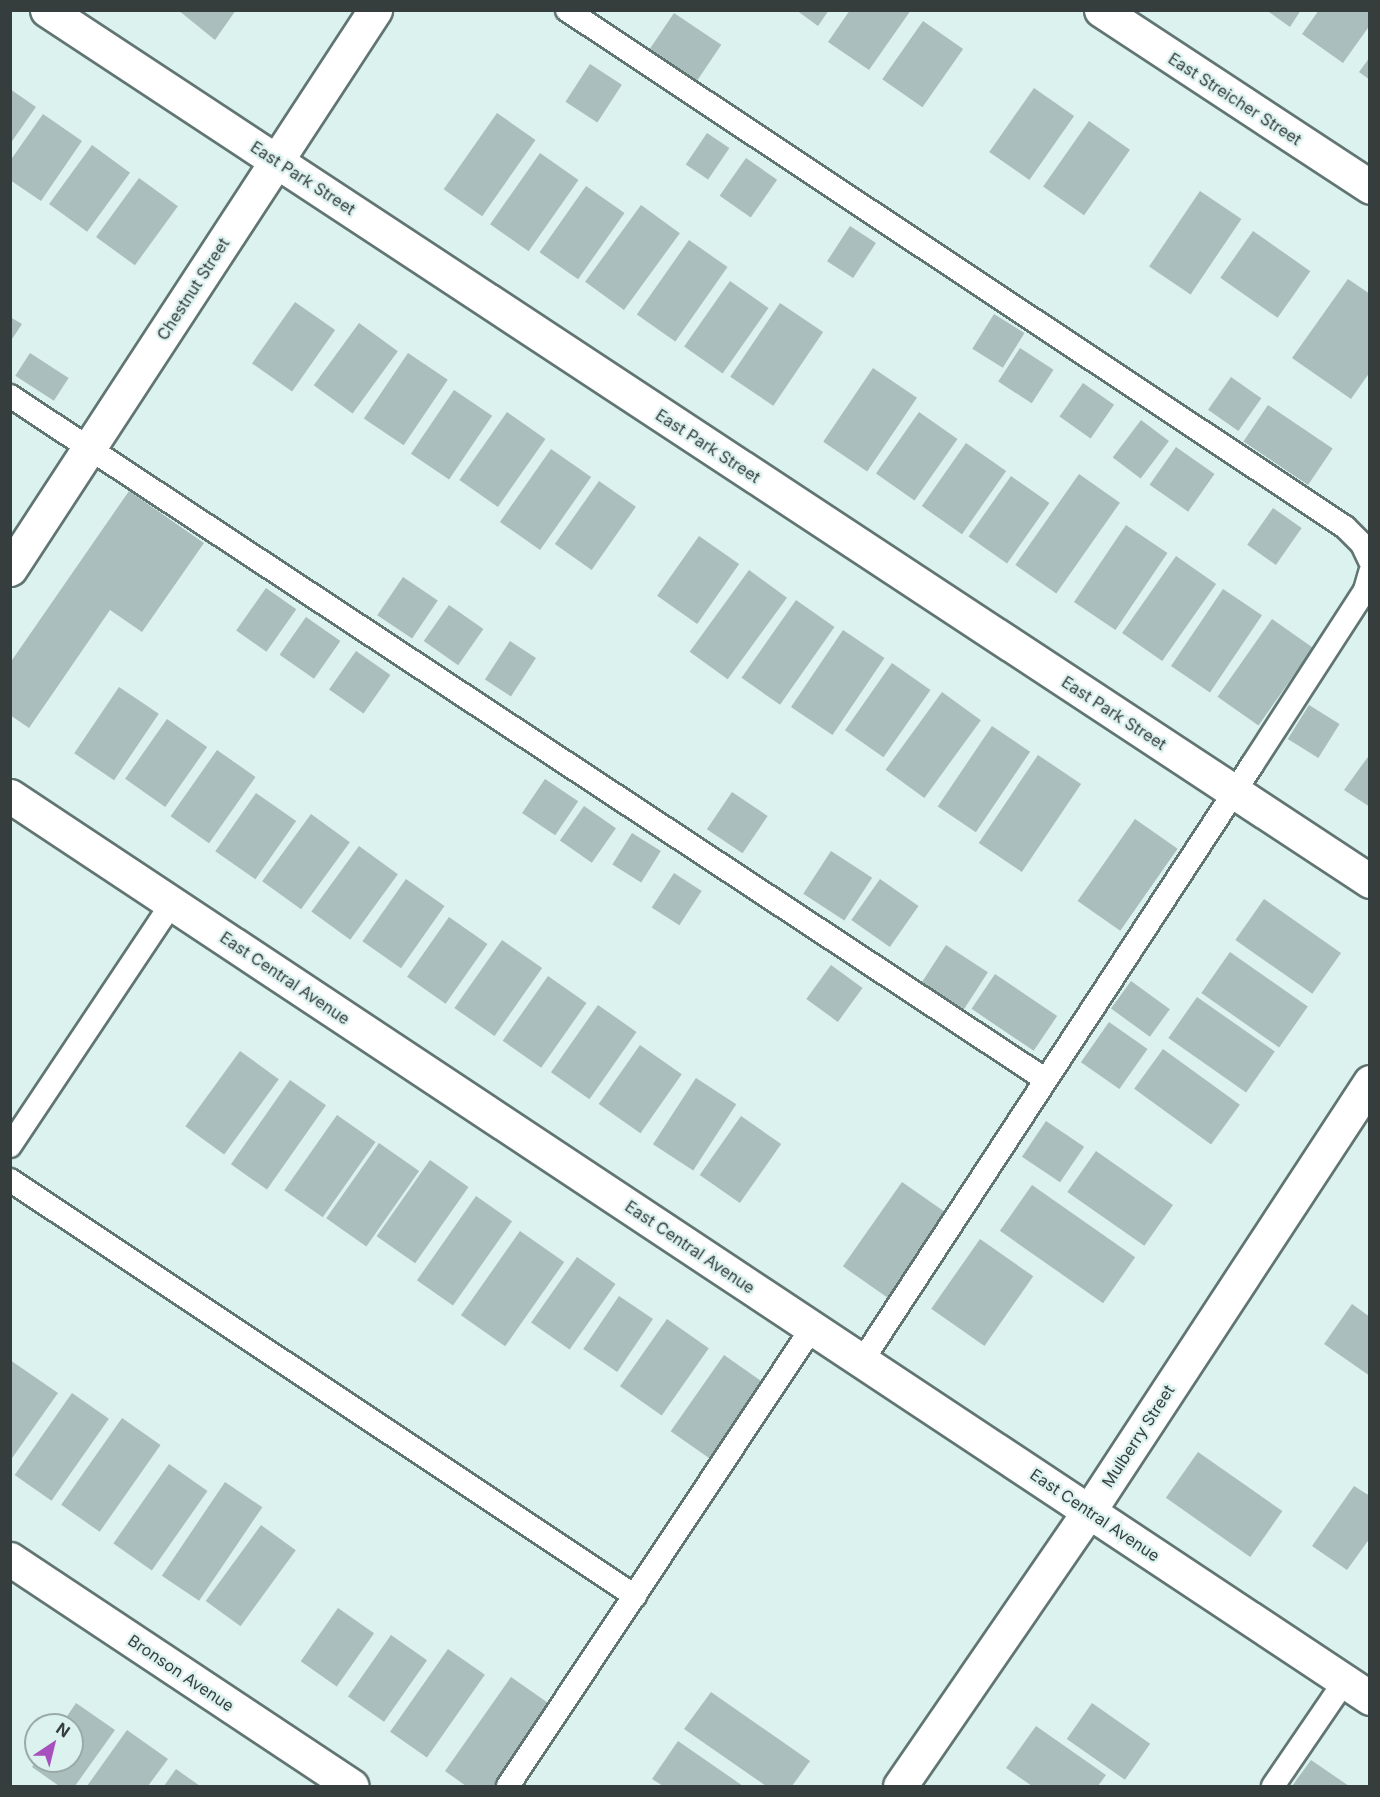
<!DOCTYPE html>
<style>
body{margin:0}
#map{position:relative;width:1380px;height:1797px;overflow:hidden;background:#dcf2ef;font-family:Inter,sans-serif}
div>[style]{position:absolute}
.building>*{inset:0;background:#aabfbd;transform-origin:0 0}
.roads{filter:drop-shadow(2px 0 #617572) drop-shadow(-2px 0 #617572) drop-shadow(0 2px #617572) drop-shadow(0 -2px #617572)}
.lane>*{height:22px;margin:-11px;padding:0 11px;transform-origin:11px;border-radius:11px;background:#fff}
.street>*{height:33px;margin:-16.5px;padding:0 16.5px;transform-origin:16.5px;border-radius:16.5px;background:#fff}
.secondary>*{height:33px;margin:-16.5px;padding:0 16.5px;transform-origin:16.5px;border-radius:16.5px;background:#fff}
span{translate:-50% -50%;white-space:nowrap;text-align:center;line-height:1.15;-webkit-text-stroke:4.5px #dcf2ef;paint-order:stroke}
.street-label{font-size:16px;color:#363e3d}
.frame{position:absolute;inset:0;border:12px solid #363e3d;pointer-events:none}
.north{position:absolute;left:24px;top:1713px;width:60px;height:60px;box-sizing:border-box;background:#dcf2ef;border:2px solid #9aaaa8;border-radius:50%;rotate:35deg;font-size:16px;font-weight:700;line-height:24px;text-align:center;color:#363e3d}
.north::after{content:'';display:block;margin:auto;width:21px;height:27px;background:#a750bd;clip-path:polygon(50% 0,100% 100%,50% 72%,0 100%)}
</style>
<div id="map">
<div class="building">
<i style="clip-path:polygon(178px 10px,236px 10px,215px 40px)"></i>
<i style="clip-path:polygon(796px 10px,829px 10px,818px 26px)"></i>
<i style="clip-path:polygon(850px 10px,911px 10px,869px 70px,828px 42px)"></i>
<i style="clip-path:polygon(1266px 10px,1301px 10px,1290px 27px)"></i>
<i style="clip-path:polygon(1319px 10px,1370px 10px,1370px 25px,1343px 63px,1302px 34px)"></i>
<i style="left:674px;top:13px;width:57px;height:43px;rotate:34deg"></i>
<i style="left:923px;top:21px;width:49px;height:71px;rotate:35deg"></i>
<i style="clip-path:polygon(1370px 57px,1370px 80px,1359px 72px)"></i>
<i style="left:590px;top:64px;width:38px;height:45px;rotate:33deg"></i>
<i style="left:1034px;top:88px;width:49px;height:78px;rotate:35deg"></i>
<i style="clip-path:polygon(10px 89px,36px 107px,10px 144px)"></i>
<i style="left:497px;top:113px;width:47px;height:93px;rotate:35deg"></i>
<i style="clip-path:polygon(43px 114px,82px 141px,41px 201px,10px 180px,10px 161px)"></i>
<i style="left:1089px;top:121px;width:50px;height:80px;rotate:35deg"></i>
<i style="left:707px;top:133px;width:27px;height:38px;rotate:34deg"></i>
<i style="left:92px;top:145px;width:47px;height:73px;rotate:36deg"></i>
<i style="left:540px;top:153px;width:47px;height:87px;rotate:35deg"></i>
<i style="left:746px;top:158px;width:38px;height:46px;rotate:35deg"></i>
<i style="left:139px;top:178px;width:48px;height:73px;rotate:36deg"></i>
<i style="left:586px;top:186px;width:47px;height:81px;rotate:35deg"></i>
<i style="left:1200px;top:191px;width:50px;height:91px;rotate:34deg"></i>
<i style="left:641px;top:205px;width:48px;height:95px;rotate:36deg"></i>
<i style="left:850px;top:226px;width:31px;height:42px;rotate:33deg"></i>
<i style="left:1253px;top:231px;width:70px;height:57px;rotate:35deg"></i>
<i style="left:689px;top:240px;width:47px;height:91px;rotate:35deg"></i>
<i style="clip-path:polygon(1348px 279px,1370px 294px,1370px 372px,1351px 399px,1292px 358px)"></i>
<i style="left:730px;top:281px;width:47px;height:80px;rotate:35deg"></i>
<i style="left:295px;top:302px;width:49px;height:75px;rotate:35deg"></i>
<i style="left:780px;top:303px;width:52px;height:89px;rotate:34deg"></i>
<i style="left:994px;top:314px;width:36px;height:41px;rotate:32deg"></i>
<i style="clip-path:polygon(10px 317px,22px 324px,10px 342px)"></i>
<i style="left:359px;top:323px;width:48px;height:77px;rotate:36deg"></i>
<i style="left:1020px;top:348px;width:40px;height:40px;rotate:33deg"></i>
<i style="left:30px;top:353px;width:46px;height:27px;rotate:33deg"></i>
<i style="left:408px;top:353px;width:48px;height:79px;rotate:34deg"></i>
<i style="left:873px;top:368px;width:53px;height:89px;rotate:34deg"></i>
<i style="left:1231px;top:377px;width:37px;height:40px;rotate:35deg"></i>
<i style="left:1083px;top:383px;width:38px;height:41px;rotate:35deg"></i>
<i style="left:454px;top:390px;width:46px;height:77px;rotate:34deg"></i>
<i style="left:1268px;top:405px;width:78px;height:44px;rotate:34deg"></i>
<i style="left:507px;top:412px;width:47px;height:83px;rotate:35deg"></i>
<i style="left:919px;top:412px;width:47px;height:75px;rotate:35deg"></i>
<i style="left:1141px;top:420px;width:35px;height:47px;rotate:37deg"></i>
<i style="left:966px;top:443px;width:49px;height:77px;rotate:35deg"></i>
<i style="left:1176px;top:447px;width:47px;height:46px;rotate:35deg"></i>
<i style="left:551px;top:449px;width:49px;height:89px;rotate:35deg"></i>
<i style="left:1079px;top:474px;width:50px;height:111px;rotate:35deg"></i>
<i style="left:1011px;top:476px;width:47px;height:74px;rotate:35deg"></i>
<i style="left:599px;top:481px;width:45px;height:77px;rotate:35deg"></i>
<i style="clip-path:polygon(129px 491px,204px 543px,142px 632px,110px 610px,29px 728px,10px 715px,10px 663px)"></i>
<i style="left:1273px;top:508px;width:35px;height:45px;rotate:35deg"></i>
<i style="left:1126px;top:525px;width:50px;height:93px;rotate:34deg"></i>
<i style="left:699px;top:536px;width:49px;height:73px;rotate:35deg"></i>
<i style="left:1176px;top:556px;width:49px;height:94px;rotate:35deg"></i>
<i style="left:749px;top:570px;width:47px;height:101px;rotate:36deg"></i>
<i style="left:403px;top:577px;width:42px;height:46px;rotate:34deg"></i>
<i style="left:266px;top:588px;width:37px;height:52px;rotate:35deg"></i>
<i style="left:1223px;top:589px;width:47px;height:93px;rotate:34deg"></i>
<i style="left:796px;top:600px;width:47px;height:95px;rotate:35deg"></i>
<i style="left:449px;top:605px;width:42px;height:44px;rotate:35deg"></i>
<i style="left:306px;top:617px;width:42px;height:46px;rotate:35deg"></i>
<i style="left:1272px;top:619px;width:50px;height:95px;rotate:35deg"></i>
<i style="left:843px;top:630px;width:50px;height:93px;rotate:34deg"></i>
<i style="left:510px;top:641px;width:31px;height:46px;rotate:33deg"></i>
<i style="left:356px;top:651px;width:42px;height:47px;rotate:35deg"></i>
<i style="left:892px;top:663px;width:47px;height:82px;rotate:35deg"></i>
<i style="left:119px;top:687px;width:48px;height:80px;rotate:34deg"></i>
<i style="left:942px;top:692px;width:48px;height:96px;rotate:36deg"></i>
<i style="left:1309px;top:705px;width:36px;height:40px;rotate:32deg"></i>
<i style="left:167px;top:719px;width:49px;height:73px;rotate:35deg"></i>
<i style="left:992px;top:726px;width:46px;height:97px;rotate:34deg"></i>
<i style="left:217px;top:750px;width:47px;height:81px;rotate:35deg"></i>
<i style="clip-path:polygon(1370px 754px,1370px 807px,1344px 790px)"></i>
<i style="left:1038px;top:755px;width:52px;height:106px;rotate:34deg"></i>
<i style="left:545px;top:779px;width:40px;height:41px;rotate:34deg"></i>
<i style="left:732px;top:792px;width:43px;height:45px;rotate:34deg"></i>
<i style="left:256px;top:793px;width:49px;height:71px;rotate:35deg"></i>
<i style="left:584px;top:806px;width:39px;height:42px;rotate:35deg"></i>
<i style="left:311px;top:814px;width:48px;height:83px;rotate:36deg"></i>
<i style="left:1135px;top:819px;width:52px;height:100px;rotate:35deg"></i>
<i style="left:632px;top:833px;width:34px;height:37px;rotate:32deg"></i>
<i style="left:359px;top:846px;width:48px;height:81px;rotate:36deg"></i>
<i style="left:831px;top:851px;width:49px;height:51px;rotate:33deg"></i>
<i style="left:674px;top:873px;width:33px;height:41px;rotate:33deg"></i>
<i style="left:406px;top:879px;width:47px;height:76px;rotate:35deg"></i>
<i style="left:880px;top:879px;width:47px;height:50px;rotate:35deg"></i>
<i style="left:1264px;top:899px;width:94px;height:50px;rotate:35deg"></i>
<i style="left:449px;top:917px;width:47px;height:73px;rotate:35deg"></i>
<i style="left:502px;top:940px;width:49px;height:83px;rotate:35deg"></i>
<i style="left:946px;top:945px;width:50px;height:44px;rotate:33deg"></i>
<i style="left:1230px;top:952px;width:95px;height:50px;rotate:35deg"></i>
<i style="left:831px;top:965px;width:39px;height:42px;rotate:36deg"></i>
<i style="left:995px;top:974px;width:75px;height:42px;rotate:34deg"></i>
<i style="left:548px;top:976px;width:47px;height:79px;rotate:35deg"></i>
<i style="left:1131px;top:981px;width:48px;height:34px;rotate:36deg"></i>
<i style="left:1197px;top:997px;width:95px;height:50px;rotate:35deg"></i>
<i style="left:598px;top:1005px;width:47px;height:82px;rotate:35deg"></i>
<i style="left:1109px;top:1022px;width:47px;height:49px;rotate:35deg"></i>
<i style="left:640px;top:1045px;width:51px;height:72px;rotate:35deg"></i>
<i style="left:1163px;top:1049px;width:95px;height:49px;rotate:36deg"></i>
<i style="left:240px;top:1051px;width:48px;height:93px;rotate:36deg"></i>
<i style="left:696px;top:1078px;width:48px;height:79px;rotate:33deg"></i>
<i style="left:290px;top:1080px;width:44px;height:103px;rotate:35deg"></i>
<i style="left:337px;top:1115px;width:47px;height:92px;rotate:35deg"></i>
<i style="left:741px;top:1116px;width:49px;height:72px;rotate:35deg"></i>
<i style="left:1046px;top:1121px;width:46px;height:43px;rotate:34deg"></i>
<i style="left:379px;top:1143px;width:49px;height:92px;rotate:35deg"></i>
<i style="left:1096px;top:1151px;width:94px;height:50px;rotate:35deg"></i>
<i style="left:430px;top:1160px;width:47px;height:93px;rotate:35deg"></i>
<i style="left:902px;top:1182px;width:56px;height:103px;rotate:35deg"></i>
<i style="left:1032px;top:1185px;width:126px;height:56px;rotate:35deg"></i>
<i style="left:476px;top:1196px;width:44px;height:103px;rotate:35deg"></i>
<i style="left:520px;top:1231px;width:54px;height:103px;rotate:35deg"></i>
<i style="left:980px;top:1239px;width:65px;height:85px;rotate:35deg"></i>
<i style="left:577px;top:1257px;width:47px;height:80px;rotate:35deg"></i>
<i style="left:619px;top:1296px;width:41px;height:64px;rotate:34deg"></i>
<i style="clip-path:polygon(1352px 1304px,1370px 1317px,1370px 1376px,1324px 1344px)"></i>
<i style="left:667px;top:1319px;width:51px;height:82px;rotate:35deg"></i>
<i style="left:724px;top:1355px;width:49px;height:93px;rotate:35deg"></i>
<i style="clip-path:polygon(10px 1360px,58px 1393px,10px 1461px)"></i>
<i style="left:72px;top:1393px;width:45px;height:100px;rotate:35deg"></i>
<i style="left:122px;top:1418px;width:47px;height:106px;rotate:35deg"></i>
<i style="left:1198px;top:1452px;width:103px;height:56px;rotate:35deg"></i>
<i style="left:169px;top:1464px;width:47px;height:97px;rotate:35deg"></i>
<i style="left:225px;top:1482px;width:45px;height:113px;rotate:34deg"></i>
<i style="clip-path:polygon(1354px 1486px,1370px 1496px,1370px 1538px,1347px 1570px,1312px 1546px)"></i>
<i style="left:261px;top:1525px;width:43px;height:94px;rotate:36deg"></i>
<i style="left:338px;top:1608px;width:44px;height:65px;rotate:35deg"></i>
<i style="left:391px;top:1635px;width:44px;height:75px;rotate:35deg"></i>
<i style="left:448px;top:1649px;width:45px;height:101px;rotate:35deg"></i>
<i style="clip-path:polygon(511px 1677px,551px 1705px,494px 1786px,466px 1786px,445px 1771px)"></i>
<i style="clip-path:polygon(711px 1692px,810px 1761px,792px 1786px,766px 1786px,684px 1729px)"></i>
<i style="clip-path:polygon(76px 1703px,115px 1730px,75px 1786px,59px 1786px,32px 1767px,36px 1761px,72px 1761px,72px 1725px,61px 1725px)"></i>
<i style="left:1092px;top:1703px;width:71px;height:44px;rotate:35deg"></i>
<i style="clip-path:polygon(1036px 1726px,1106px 1775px,1098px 1786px,1032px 1786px,1006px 1768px)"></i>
<i style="clip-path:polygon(127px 1730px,168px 1759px,148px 1786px,87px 1786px)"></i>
<i style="clip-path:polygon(678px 1741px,743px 1786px,663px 1786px,652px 1779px)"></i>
<i style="clip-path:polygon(1311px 1760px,1349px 1786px,1292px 1786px)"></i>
<i style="clip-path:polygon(176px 1769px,200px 1786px,164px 1786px)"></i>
</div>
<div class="roads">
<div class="lane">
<i style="left:567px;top:10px;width:934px;rotate:33.61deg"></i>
<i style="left:1345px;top:527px;width:24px;rotate:45deg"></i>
<i style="left:1362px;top:544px;width:19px;rotate:65deg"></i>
<i style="left:10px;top:396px;width:1241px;rotate:33.43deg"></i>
<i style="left:10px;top:1146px;width:292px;rotate:-56.3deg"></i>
<i style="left:10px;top:1180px;width:751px;rotate:33.65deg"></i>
<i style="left:862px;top:1361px;width:712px;rotate:-56.8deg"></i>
<i style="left:1252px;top:765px;width:208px;rotate:-57.1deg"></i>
<i style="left:1365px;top:590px;width:18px;rotate:-74deg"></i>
<i style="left:508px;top:1786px;width:550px;rotate:-56.43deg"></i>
<i style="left:1273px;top:1786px;width:126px;rotate:-55.7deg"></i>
</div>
<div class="street">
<i style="left:47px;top:10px;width:1584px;rotate:33.36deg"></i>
<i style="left:1101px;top:10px;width:322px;rotate:33.3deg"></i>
<i style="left:10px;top:569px;width:668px;rotate:-56.86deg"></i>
<i style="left:10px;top:1559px;width:410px;rotate:33.6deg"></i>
<i style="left:900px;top:1786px;width:334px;rotate:-55.5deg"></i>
<i style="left:1089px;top:1511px;width:513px;rotate:-56.77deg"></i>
</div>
<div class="secondary">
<i style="left:10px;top:796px;width:1632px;rotate:33.55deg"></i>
</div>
</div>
<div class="street-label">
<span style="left:1235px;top:99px;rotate:33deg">East Streicher Street</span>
<span style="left:303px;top:178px;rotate:33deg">East Park Street</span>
<span style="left:193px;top:289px;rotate:-57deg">Chestnut Street</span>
<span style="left:708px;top:446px;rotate:33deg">East Park Street</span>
<span style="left:1114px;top:713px;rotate:33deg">East Park Street</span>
<span style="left:285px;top:978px;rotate:34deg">East Central Avenue</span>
<span style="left:690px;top:1247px;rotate:34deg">East Central Avenue</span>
<span style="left:1138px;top:1436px;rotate:-57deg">Mulberry Street</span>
<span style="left:1095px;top:1515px;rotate:34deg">East Central Avenue</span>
<span style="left:181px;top:1673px;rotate:34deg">Bronson Avenue</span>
</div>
<div class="frame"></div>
<div class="north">N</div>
</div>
